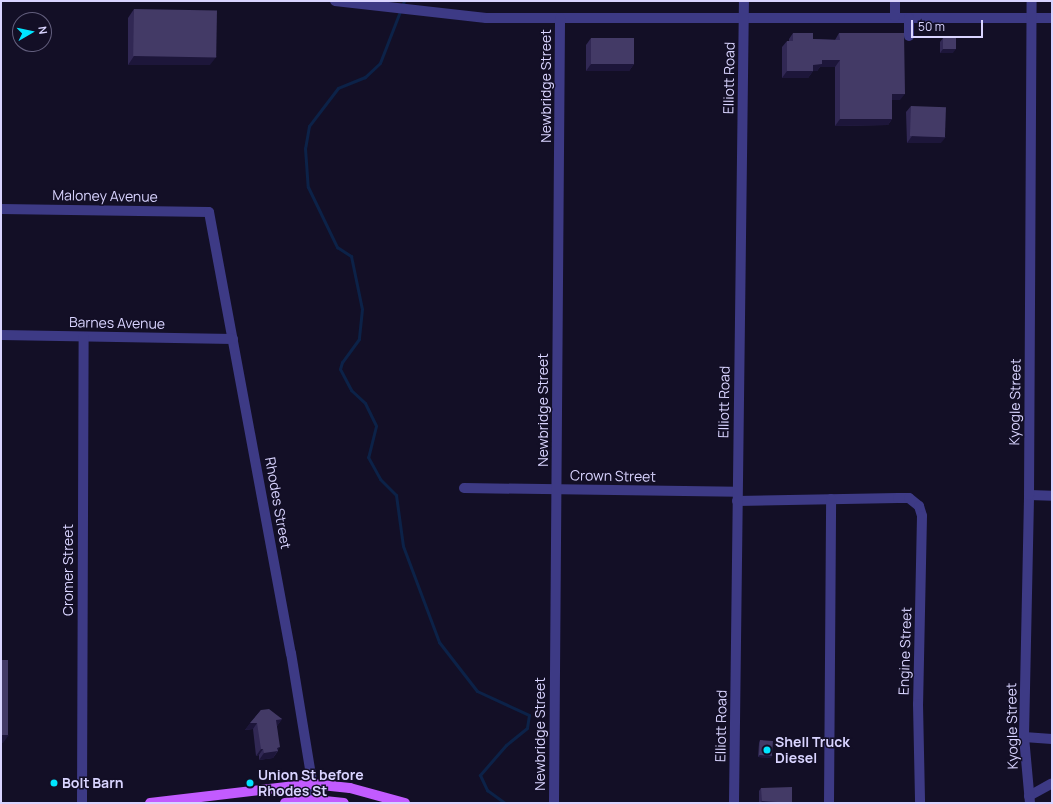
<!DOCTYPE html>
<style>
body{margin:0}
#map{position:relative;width:1053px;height:804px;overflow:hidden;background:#130f26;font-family:Manrope,sans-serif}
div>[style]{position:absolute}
.stream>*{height:3px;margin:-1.5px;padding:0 1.5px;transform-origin:1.5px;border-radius:1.5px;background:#0c2248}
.minor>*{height:10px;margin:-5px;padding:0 5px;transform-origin:5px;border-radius:5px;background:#3d3a85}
.major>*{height:10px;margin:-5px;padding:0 5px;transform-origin:5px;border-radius:5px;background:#c25bff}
.wall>*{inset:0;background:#312854}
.shaded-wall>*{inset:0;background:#1d163a;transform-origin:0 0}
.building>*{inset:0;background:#433a66;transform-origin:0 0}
.dots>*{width:11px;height:11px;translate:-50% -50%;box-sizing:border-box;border:2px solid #130f26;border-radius:50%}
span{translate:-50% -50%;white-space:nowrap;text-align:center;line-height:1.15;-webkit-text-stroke:3px #130f26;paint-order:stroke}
.street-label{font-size:14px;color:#d9d4ff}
.poi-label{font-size:14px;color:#d9d4ff;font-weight:700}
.left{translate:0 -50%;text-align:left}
.frame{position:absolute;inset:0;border:2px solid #d9d4ff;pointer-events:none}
.north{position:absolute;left:12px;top:12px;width:40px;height:40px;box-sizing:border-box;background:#130f26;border:1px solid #625e7d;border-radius:50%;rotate:81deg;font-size:11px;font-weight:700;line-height:16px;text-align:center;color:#d9d4ff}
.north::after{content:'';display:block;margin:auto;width:14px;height:18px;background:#00e5ff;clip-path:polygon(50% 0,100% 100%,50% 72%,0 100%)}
.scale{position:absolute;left:911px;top:20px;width:72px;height:18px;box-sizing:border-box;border:2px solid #d9d4ff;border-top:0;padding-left:5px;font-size:12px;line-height:14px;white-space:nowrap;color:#d9d4ff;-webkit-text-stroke:3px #130f26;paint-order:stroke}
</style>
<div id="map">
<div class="stream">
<i style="left:404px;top:1px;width:66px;rotate:111.2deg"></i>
<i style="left:380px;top:63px;width:21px;rotate:137deg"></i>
<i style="left:365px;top:77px;width:29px;rotate:158deg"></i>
<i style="left:338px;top:88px;width:48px;rotate:127.3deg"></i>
<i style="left:309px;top:126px;width:22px;rotate:100deg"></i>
<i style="left:305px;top:148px;width:39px;rotate:86deg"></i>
<i style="left:308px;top:187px;width:67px;rotate:64.2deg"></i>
<i style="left:337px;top:247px;width:17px;rotate:33deg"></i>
<i style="left:351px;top:256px;width:54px;rotate:78.3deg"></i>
<i style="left:362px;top:309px;width:30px;rotate:96deg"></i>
<i style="left:359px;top:339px;width:29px;rotate:126deg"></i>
<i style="left:342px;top:362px;width:7px;rotate:106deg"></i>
<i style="left:340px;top:369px;width:24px;rotate:62deg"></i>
<i style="left:351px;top:390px;width:19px;rotate:43deg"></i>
<i style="left:365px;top:403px;width:25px;rotate:64deg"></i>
<i style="left:376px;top:426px;width:32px;rotate:104deg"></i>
<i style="left:368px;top:457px;width:25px;rotate:61deg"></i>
<i style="left:380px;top:479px;width:23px;rotate:45deg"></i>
<i style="left:396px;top:495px;width:51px;rotate:82.2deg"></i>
<i style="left:403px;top:546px;width:103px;rotate:69.4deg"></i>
<i style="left:439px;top:642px;width:62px;rotate:52.2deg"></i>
<i style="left:477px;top:691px;width:57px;rotate:24.8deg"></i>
<i style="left:529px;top:715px;width:13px;rotate:99deg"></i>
<i style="left:527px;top:728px;width:27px;rotate:141deg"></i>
<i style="left:506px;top:745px;width:40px;rotate:131deg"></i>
<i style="left:480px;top:775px;width:17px;rotate:65deg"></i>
<i style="left:487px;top:790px;width:22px;rotate:36deg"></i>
</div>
<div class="minor">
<i style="left:335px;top:1px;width:152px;rotate:6.4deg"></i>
<i style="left:486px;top:18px;width:566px"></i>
<i style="left:895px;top:17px;width:16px;rotate:-90deg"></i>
<i style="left:909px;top:18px;width:18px;rotate:90deg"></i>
<i style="left:1px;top:209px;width:208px;rotate:0.8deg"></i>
<i style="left:209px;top:212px;width:449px;rotate:79.5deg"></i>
<i style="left:291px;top:653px;width:149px;rotate:80.7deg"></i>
<i style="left:1px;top:335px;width:232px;rotate:1deg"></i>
<i style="left:464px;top:488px;width:273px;rotate:0.8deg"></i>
<i style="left:1029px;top:495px;width:23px;rotate:2deg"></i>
<i style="left:737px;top:501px;width:161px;rotate:-1.1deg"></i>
<i style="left:898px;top:498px;width:11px"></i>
<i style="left:909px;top:498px;width:13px;rotate:39deg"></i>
<i style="left:919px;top:506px;width:10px;rotate:73deg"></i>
<i style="left:922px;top:516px;width:188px;rotate:91.2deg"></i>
<i style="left:918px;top:704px;width:99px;rotate:88.8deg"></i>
<i style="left:1024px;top:737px;width:28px;rotate:4deg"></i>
<i style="left:1029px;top:796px;width:26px;rotate:-29deg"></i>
<i style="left:82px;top:803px;width:466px;rotate:-89.8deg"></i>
<i style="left:554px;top:803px;width:785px;rotate:-89.56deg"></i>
<i style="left:734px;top:803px;width:802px;rotate:-89.29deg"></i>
<i style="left:829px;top:803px;width:304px;rotate:-89.6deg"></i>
<i style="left:1030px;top:803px;width:66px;rotate:-95.2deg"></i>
<i style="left:1024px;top:737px;width:242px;rotate:-88.8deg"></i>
<i style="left:1029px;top:495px;width:494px;rotate:-89.7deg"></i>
</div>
<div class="major">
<i style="left:150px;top:803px;width:163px;rotate:-6.7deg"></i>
<i style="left:312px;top:784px;width:38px;rotate:6deg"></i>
<i style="left:350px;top:788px;width:57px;rotate:15.3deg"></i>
<i style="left:285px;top:803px;width:30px;rotate:-6deg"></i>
<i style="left:315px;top:800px;width:29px;rotate:6deg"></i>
</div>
<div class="wall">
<i style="clip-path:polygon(134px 9px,210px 65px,128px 65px,128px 18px)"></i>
<i style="clip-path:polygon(793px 33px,813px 39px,835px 40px,839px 33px,900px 100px,892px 100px,892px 119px,888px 125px,835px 126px,835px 67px,820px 67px,817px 71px,813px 71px,808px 78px,782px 78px,782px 47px,787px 41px,789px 41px,789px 39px)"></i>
<i style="clip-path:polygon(591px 38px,634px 64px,629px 71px,586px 71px,586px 45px)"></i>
<i style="clip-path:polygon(943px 38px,953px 53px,940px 53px,940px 42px)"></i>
<i style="clip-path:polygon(911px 106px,941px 143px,907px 143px,906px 112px)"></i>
<i style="clip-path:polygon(261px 710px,282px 719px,277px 726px,278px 751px,273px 758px,259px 760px,259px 755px,256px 756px,253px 729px,245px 730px)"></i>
<i style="clip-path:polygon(760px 740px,771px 758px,758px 757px,759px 743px)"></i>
<i style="clip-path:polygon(761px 788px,792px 803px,759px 803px,759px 791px)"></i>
</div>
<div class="shaded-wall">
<i style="left:699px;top:1px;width:16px;height:1px"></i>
<i style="clip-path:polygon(943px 49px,956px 49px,953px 53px,940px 53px)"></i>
<i style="clip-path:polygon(134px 56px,217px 56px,210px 65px,128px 65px)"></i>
<i style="clip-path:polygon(822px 60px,840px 60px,835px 67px,820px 67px,817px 71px,809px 71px,813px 71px,808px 78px,782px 78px,787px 71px,813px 65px)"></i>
<i style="clip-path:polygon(591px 64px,634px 64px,629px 71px,586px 71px)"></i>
<i style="clip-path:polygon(892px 94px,905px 94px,900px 100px,888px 100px)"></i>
<i style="clip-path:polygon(840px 119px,892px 119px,888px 125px,835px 126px)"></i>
<i style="clip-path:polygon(912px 136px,946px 137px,941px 143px,907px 143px)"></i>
<i style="clip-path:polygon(282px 719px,277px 726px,271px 727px,276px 720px)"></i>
<i style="clip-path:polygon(250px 723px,257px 723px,253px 729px,245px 730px)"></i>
<i style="clip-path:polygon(1px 735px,9px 735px,3px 743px,1px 743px)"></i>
<i style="clip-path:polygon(280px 747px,273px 758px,259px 760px,264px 753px)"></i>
<i style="clip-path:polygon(261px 749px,263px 749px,259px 755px,256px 756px)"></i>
<i style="clip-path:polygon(760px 755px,773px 755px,771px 758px,758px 757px)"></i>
<i style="clip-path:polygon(762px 801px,790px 803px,760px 803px)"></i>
</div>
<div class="building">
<i style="left:134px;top:9px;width:83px;height:47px;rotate:1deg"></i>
<i style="clip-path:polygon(793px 33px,813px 33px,813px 39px,840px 40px,839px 33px,904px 33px,905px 94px,892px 94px,892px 119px,840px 119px,840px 60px,822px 60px,822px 64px,813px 65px,813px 71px,787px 71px,787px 41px,793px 41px)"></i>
<i style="left:591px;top:38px;width:43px;height:26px"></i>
<i style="left:943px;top:38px;width:13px;height:11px"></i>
<i style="left:911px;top:106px;width:35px;height:30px;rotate:2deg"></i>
<i style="left:1px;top:660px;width:7px;height:75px"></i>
<i style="clip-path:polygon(269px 709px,282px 719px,276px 720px,280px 747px,277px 748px,278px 751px,264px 753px,263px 749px,261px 749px,257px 723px,250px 723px,261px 710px)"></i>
<i style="left:760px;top:740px;width:13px;height:15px;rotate:4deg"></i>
<i style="clip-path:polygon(792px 787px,792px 803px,762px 801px,761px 788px)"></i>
</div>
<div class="dots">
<i style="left:767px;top:750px;background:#00e5ff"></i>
<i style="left:54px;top:783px;background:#00e5ff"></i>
<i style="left:250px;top:783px;background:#00e5ff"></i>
</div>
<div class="street-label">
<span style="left:729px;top:78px;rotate:-89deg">Elliott Road</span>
<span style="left:546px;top:86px;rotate:-90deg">Newbridge Street</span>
<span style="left:105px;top:196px;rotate:1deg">Maloney Avenue</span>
<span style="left:117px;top:323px;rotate:1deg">Barnes Avenue</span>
<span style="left:724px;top:402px;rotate:-89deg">Elliott Road</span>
<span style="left:1015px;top:402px;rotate:-89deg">Kyogle Street</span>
<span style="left:543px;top:410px;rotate:-90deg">Newbridge Street</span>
<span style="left:613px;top:476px;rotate:1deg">Crown Street</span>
<span style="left:278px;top:503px;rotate:80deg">Rhodes Street</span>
<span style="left:68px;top:570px;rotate:-90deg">Cromer Street</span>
<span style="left:905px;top:651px;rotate:-88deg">Engine Street</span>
<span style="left:721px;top:726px;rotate:-89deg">Elliott Road</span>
<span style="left:1012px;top:726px;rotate:-91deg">Kyogle Street</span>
<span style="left:540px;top:734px;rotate:-90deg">Newbridge Street</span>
</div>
<div class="poi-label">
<span class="left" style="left:775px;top:750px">Shell Truck<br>Diesel</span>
<span class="left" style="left:258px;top:783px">Union St before<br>Rhodes St</span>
<span class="left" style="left:62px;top:783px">Bolt Barn</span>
</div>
<div class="frame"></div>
<div class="north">N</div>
<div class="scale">50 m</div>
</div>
